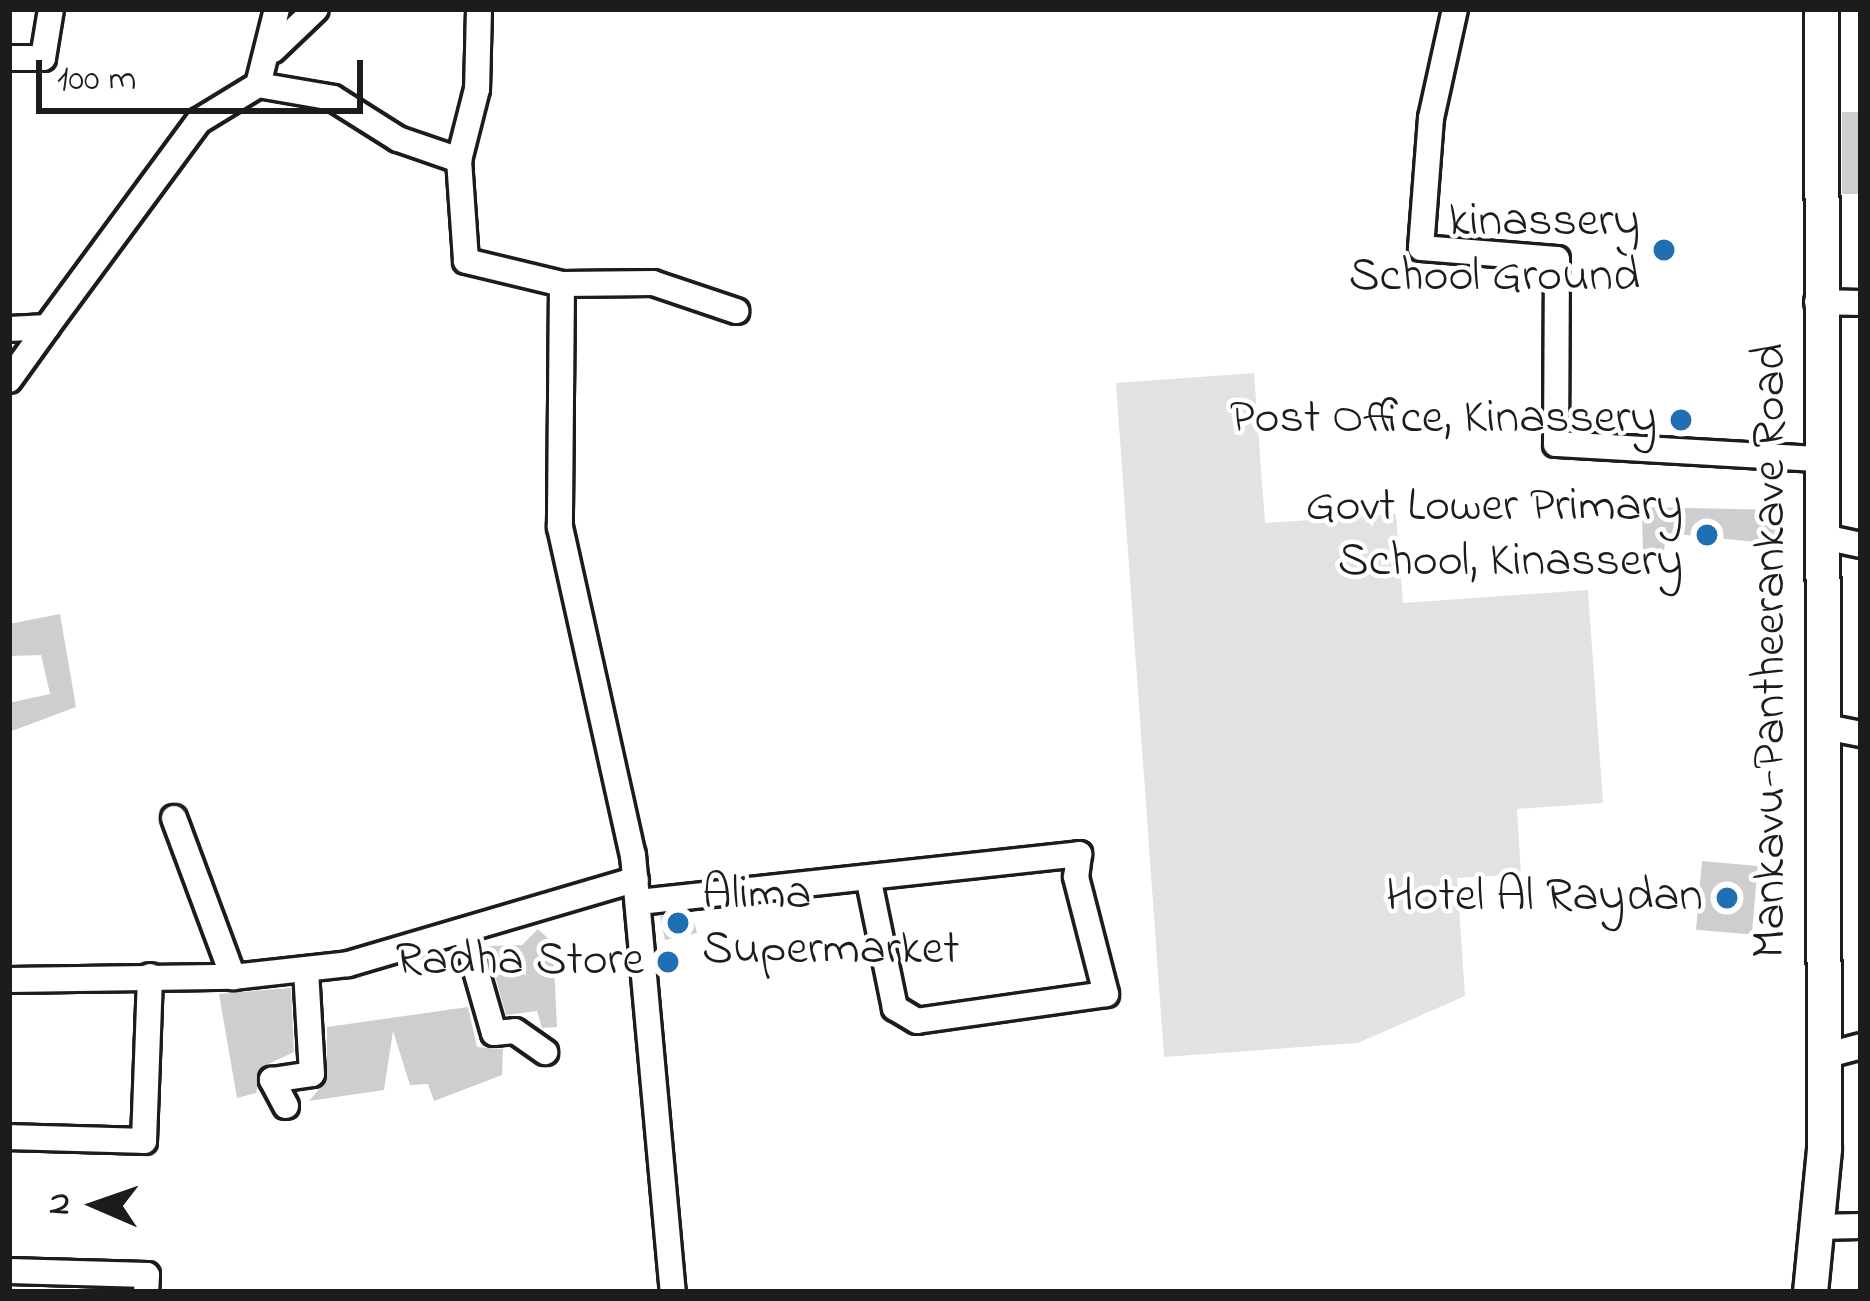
<!DOCTYPE html>
<style>
body{margin:0}
#map{position:relative;width:1870px;height:1301px;overflow:hidden;background:#fff;font-family:"Indie Flower",sans-serif}
div>[style]{position:absolute}
.green>*{inset:0;background:#e2e2e2}
.building>*{inset:0;background:#cecece;transform-origin:0 0}
.roads{filter:drop-shadow(3px 0 #1c1c1c) drop-shadow(-3px 0 #1c1c1c) drop-shadow(0 3px #1c1c1c) drop-shadow(0 -3px #1c1c1c)}
.street>*{height:24px;margin:-12px;padding:0 12px;transform-origin:12px;border-radius:12px;background:#fff}
.secondary>*{height:33px;margin:-16.5px;padding:0 16.5px;transform-origin:16.5px;border-radius:16.5px;background:#fff}
.dots>*{width:33px;height:33px;translate:-50% -50%;box-sizing:border-box;border:6px solid #fff;border-radius:50%}
span{translate:-50% -50%;white-space:nowrap;text-align:center;line-height:1.15;-webkit-text-stroke:9px #fff;paint-order:stroke}
.poi-label{font-size:48px;color:#1c1c1c}
.right{translate:-100% -50%;text-align:right}
.left{translate:0 -50%;text-align:left}
.street-label{font-size:48px;color:#1c1c1c}
.frame{position:absolute;inset:0;border:12px solid #1c1c1c;pointer-events:none}
.north{position:absolute;left:36px;top:1145px;width:120px;height:120px;-webkit-text-stroke:9px #fff;paint-order:stroke;rotate:272deg;font-size:33px;font-weight:700;line-height:48px;text-align:center;color:#1c1c1c}
.north::after{content:'';display:block;margin:auto;width:42px;height:54px;background:#1c1c1c;clip-path:polygon(50% 0,100% 100%,50% 72%,0 100%)}
.scale{position:absolute;left:36px;top:60px;width:327px;height:54px;box-sizing:border-box;border:6px solid #1c1c1c;border-top:0;padding-left:15px;font-size:36px;line-height:42px;white-space:nowrap;color:#1c1c1c;-webkit-text-stroke:9px #fff;paint-order:stroke}
</style>
<div id="map">
<div class="green">
<i style="clip-path:polygon(1254px 373px,1265px 523px,1396px 514px,1403px 603px,1588px 590px,1603px 803px,1517px 809px,1521px 874px,1457px 878px,1465px 996px,1358px 1043px,1164px 1057px,1116px 383px)"></i>
</div>
<div class="building">
<i style="left:1861px;top:112px;width:82px;height:19px;rotate:90deg"></i>
<i style="clip-path:polygon(1642px 507px,1780px 510px,1776px 544px,1666px 533px,1663px 561px,1643px 558px)"></i>
<i style="clip-path:polygon(60px 614px,76px 707px,9px 732px,9px 703px,50px 694px,41px 655px,9px 656px,9px 624px)"></i>
<i style="left:1702px;top:861px;width:56px;height:69px;rotate:5deg"></i>
<i style="clip-path:polygon(692px 913px,697px 933px,665px 940px,660px 916px)"></i>
<i style="clip-path:polygon(538px 929px,553px 943px,557px 1027px,542px 1028px,537px 1011px,506px 1015px,493px 969px,489px 946px,522px 945px)"></i>
<i style="clip-path:polygon(291px 988px,294px 1052px,262px 1067px,256px 1093px,237px 1098px,219px 994px)"></i>
<i style="clip-path:polygon(468px 1007px,477px 1047px,503px 1049px,502px 1075px,434px 1101px,428px 1084px,410px 1085px,393px 1031px,384px 1090px,309px 1101px,327px 1080px,327px 1027px)"></i>
</div>
<div class="roads">
<div class="street">
<i style="left:479px;top:9px;width:80px;rotate:91.4deg"></i>
<i style="left:477px;top:89px;width:73px;rotate:104.2deg"></i>
<i style="left:459px;top:160px;width:101px;rotate:86deg"></i>
<i style="left:466px;top:261px;width:99px;rotate:13.5deg"></i>
<i style="left:562px;top:284px;width:243px;rotate:90.5deg"></i>
<i style="left:560px;top:527px;width:336px;rotate:77.5deg"></i>
<i style="left:633px;top:855px;width:439px;rotate:84.8deg"></i>
<i style="left:1455px;top:9px;width:112px;rotate:102.4deg"></i>
<i style="left:1431px;top:118px;width:130px;rotate:94.4deg"></i>
<i style="left:1421px;top:248px;width:136px;rotate:4.6deg"></i>
<i style="left:1557px;top:259px;width:185px;rotate:90.3deg"></i>
<i style="left:1556px;top:444px;width:262px;rotate:3.3deg"></i>
<i style="left:273px;top:50px;width:59px;rotate:-43.6deg"></i>
<i style="left:9px;top:58px;width:34px"></i>
<i style="left:43px;top:58px;width:50px;rotate:-80.7deg"></i>
<i style="left:258px;top:85px;width:78px;rotate:-76deg"></i>
<i style="left:562px;top:284px;width:91px;rotate:-0.6deg"></i>
<i style="left:653px;top:283px;width:88px;rotate:18.6deg"></i>
<i style="left:1817px;top:302px;width:44px;rotate:1.3deg"></i>
<i style="left:9px;top:329px;width:38px;rotate:-3deg"></i>
<i style="left:47px;top:327px;width:256px;rotate:-53.6deg"></i>
<i style="left:199px;top:121px;width:69px;rotate:-31.4deg"></i>
<i style="left:258px;top:85px;width:76px;rotate:9.8deg"></i>
<i style="left:333px;top:98px;width:77px;rotate:32.2deg"></i>
<i style="left:398px;top:139px;width:65px;rotate:19deg"></i>
<i style="left:9px;top:380px;width:65px;rotate:-54.4deg"></i>
<i style="left:1819px;top:536px;width:43px;rotate:12.1deg"></i>
<i style="left:1821px;top:726px;width:41px;rotate:11.3deg"></i>
<i style="left:174px;top:818px;width:170px;rotate:69.6deg"></i>
<i style="left:639px;top:902px;width:443px;rotate:-6.2deg"></i>
<i style="left:1079px;top:854px;width:23px;rotate:97deg"></i>
<i style="left:1076px;top:877px;width:121px;rotate:75.6deg"></i>
<i style="left:1106px;top:994px;width:191px;rotate:171.9deg"></i>
<i style="left:917px;top:1021px;width:26px;rotate:-149deg"></i>
<i style="left:895px;top:1008px;width:130px;rotate:-101.6deg"></i>
<i style="left:465px;top:932px;width:105px;rotate:74deg"></i>
<i style="left:494px;top:1033px;width:21px;rotate:-5deg"></i>
<i style="left:515px;top:1031px;width:37px;rotate:35deg"></i>
<i style="left:9px;top:980px;width:224px;rotate:-0.8deg"></i>
<i style="left:233px;top:977px;width:116px;rotate:-6.4deg"></i>
<i style="left:348px;top:964px;width:300px;rotate:-16.4deg"></i>
<i style="left:1824px;top:1056px;width:38px;rotate:-15deg"></i>
<i style="left:286px;top:1106px;width:30px;rotate:-118deg"></i>
<i style="left:272px;top:1080px;width:40px;rotate:-8.5deg"></i>
<i style="left:312px;top:1074px;width:105px;rotate:-93.3deg"></i>
<i style="left:9px;top:1137px;width:135px;rotate:1.7deg"></i>
<i style="left:144px;top:1141px;width:165px;rotate:-87.9deg"></i>
<i style="left:1817px;top:1227px;width:44px;rotate:-1.3deg"></i>
<i style="left:9px;top:1271px;width:138px;rotate:1.7deg"></i>
<i style="left:147px;top:1275px;width:17px;rotate:93deg"></i>
</div>
<div class="secondary">
<i style="left:1810px;top:1292px;width:145px;rotate:-84.4deg"></i>
<i style="left:1824px;top:1148px;width:1139px;rotate:-90.15deg"></i>
</div>
</div>
<div class="dots">
<i style="left:1664px;top:250px;background:#1f6fb2"></i>
<i style="left:1681px;top:420px;background:#1f6fb2"></i>
<i style="left:1707px;top:535px;background:#1f6fb2"></i>
<i style="left:1727px;top:898px;background:#1f6fb2"></i>
<i style="left:678px;top:923px;background:#1f6fb2"></i>
<i style="left:668px;top:962px;background:#1f6fb2"></i>
</div>
<div class="poi-label">
<span class="right" style="left:1640px;top:250px">kinassery<br>School Ground</span>
<span class="right" style="left:1657px;top:420px">Post Office, Kinassery</span>
<span class="right" style="left:1683px;top:535px">Govt Lower Primary<br>School, Kinassery</span>
<span class="left" style="left:702px;top:923px">Alima<br>Supermarket</span>
<span class="right" style="left:1703px;top:898px">Hotel Al Raydan</span>
<span class="right" style="left:644px;top:962px">Radha Store</span>
</div>
<div class="street-label">
<span style="left:1772px;top:651px;rotate:-90deg">Mankavu-Pantheerankave Road</span>
</div>
<div class="frame"></div>
<div class="north">N</div>
<div class="scale">100 m</div>
</div>
